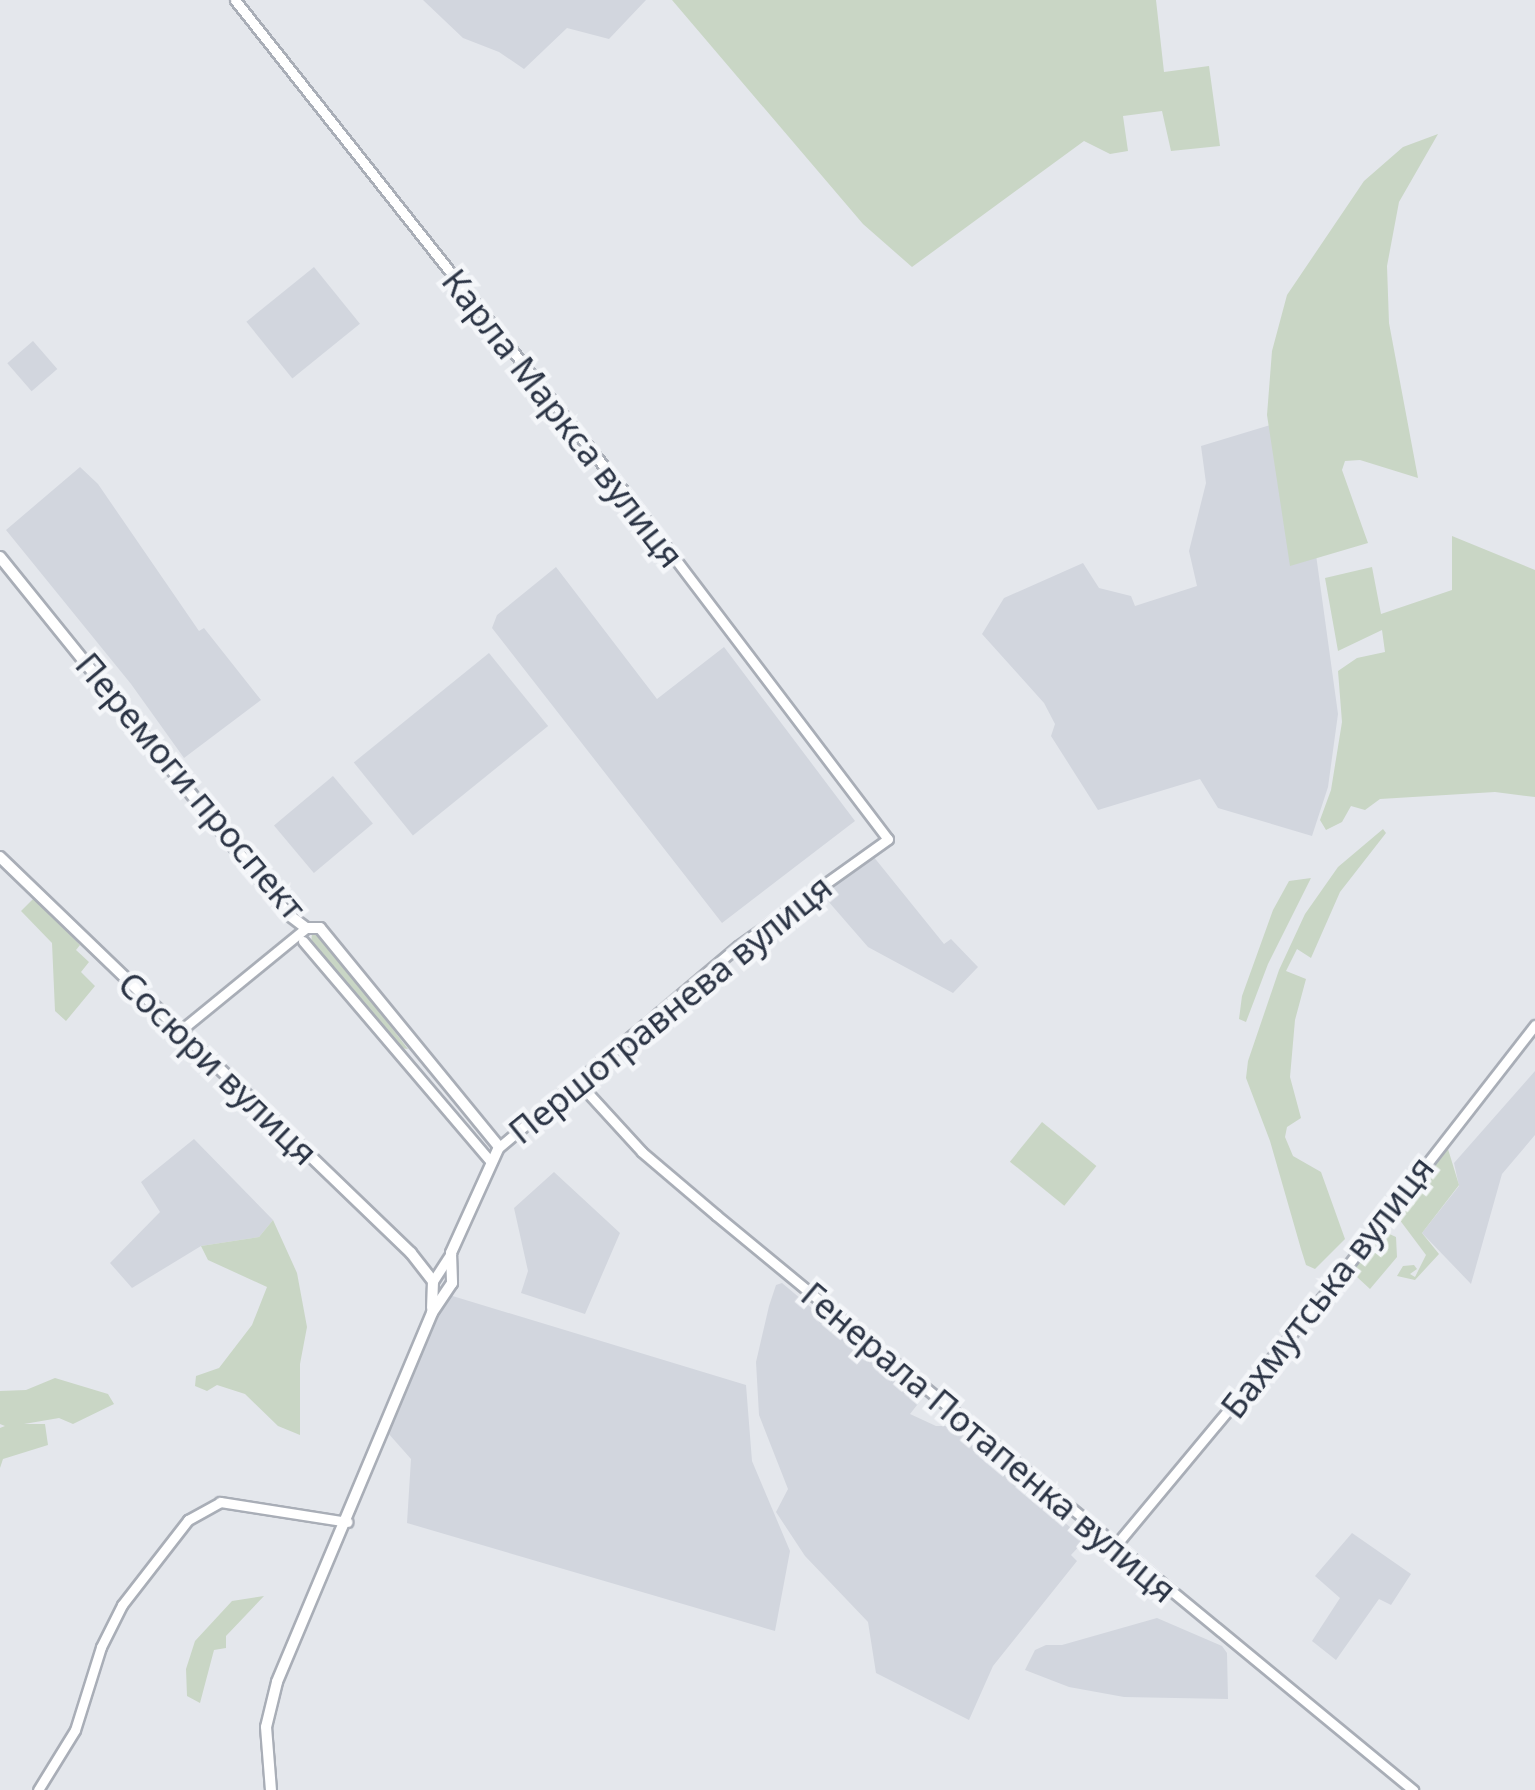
<!DOCTYPE html>
<meta charset="utf-8">
<style>
body{margin:0}
#map{position:relative;width:1535px;height:1790px;overflow:hidden;background:#e4e7ec;font-family:"Noto Sans",sans-serif}
div>[style]{position:absolute}
.built>*{inset:0;background:#d2d6de;transform-origin:0 0}
.green>*{inset:0;background:#c9d6c5;transform-origin:0 0}
.roads{filter:drop-shadow(2px 0 #a9aeb7) drop-shadow(-2px 0 #a9aeb7) drop-shadow(0 2px #a9aeb7) drop-shadow(0 -2px #a9aeb7)}
.secondary>*{height:9px;margin:-4.5px;padding:0 4.5px;transform-origin:4.5px;border-radius:4.5px;background:#fff}
.primary>*{height:10px;margin:-5px;padding:0 5px;transform-origin:5px;border-radius:5px;background:#fff}
span{translate:-50% -50%;white-space:nowrap;text-align:center;line-height:1.15;-webkit-text-stroke:9px #f4f6f9;paint-order:stroke}
.street-label{font-size:35px;color:#2b3445}
</style>
<div id="map">
<div class="built">
<i style="clip-path:polygon(423px 0,646px 0,609px 39px,567px 28px,524px 69px,499px 52px,463px 38px)"></i>
<i style="left:314px;top:267px;width:73px;height:87px;rotate:51deg"></i>
<i style="left:33px;top:341px;width:37px;height:34px;rotate:49deg"></i>
<i style="clip-path:polygon(1297px 417px,1338px 714px,1328px 787px,1312px 836px,1218px 808px,1200px 779px,1098px 810px,1051px 736px,1055px 724px,1044px 703px,982px 634px,1004px 598px,1083px 563px,1099px 588px,1131px 596px,1135px 606px,1197px 586px,1189px 551px,1206px 483px,1201px 446px)"></i>
<i style="clip-path:polygon(80px 467px,98px 484px,199px 631px,204px 628px,261px 700px,184px 758px,131px 684px,6px 530px)"></i>
<i style="clip-path:polygon(556px 567px,657px 699px,724px 647px,855px 821px,722px 923px,492px 628px,497px 615px)"></i>
<i style="left:489px;top:653px;width:94px;height:174px;rotate:51deg"></i>
<i style="left:333px;top:776px;width:62px;height:77px;rotate:50deg"></i>
<i style="clip-path:polygon(873px 856px,944px 944px,951px 939px,978px 967px,953px 993px,868px 947px,821px 893px)"></i>
<i style="clip-path:polygon(1535px 1071px,1535px 1135px,1502px 1174px,1471px 1284px,1422px 1233px,1459px 1186px,1454px 1163px)"></i>
<i style="clip-path:polygon(194px 1139px,273px 1220px,259px 1237px,201px 1246px,132px 1288px,110px 1263px,160px 1212px,141px 1182px)"></i>
<i style="clip-path:polygon(554px 1172px,620px 1233px,585px 1314px,521px 1293px,528px 1271px,514px 1208px)"></i>
<i style="clip-path:polygon(782px 1283px,921px 1400px,910px 1414px,936px 1426px,953px 1426px,1085px 1540px,1071px 1555px,1077px 1561px,993px 1666px,969px 1720px,876px 1673px,868px 1622px,805px 1556px,776px 1512px,788px 1489px,759px 1415px,756px 1362px,769px 1306px,776px 1285px)"></i>
<i style="clip-path:polygon(446px 1294px,746px 1385px,752px 1461px,790px 1551px,775px 1631px,407px 1523px,411px 1459px,388px 1433px)"></i>
<i style="clip-path:polygon(1352px 1533px,1411px 1574px,1391px 1605px,1379px 1599px,1336px 1660px,1312px 1641px,1340px 1598px,1315px 1576px)"></i>
<i style="clip-path:polygon(1157px 1618px,1222px 1646px,1227px 1653px,1228px 1699px,1124px 1697px,1069px 1687px,1025px 1670px,1035px 1650px,1046px 1645px,1062px 1645px)"></i>
</div>
<div class="green">
<i style="clip-path:polygon(672px 0,1156px 0,1164px 72px,1209px 66px,1220px 146px,1171px 151px,1162px 111px,1123px 116px,1128px 151px,1110px 154px,1084px 141px,912px 267px,863px 224px)"></i>
<i style="clip-path:polygon(1438px 134px,1399px 202px,1387px 266px,1389px 323px,1418px 478px,1360px 460px,1345px 461px,1342px 470px,1368px 543px,1290px 566px,1267px 415px,1272px 351px,1287px 295px,1364px 181px,1403px 147px)"></i>
<i style="clip-path:polygon(1452px 536px,1535px 570px,1535px 797px,1495px 792px,1380px 799px,1365px 810px,1351px 806px,1342px 822px,1326px 830px,1320px 820px,1331px 790px,1342px 722px,1338px 671px,1357px 658px,1385px 652px,1382px 630px,1338px 651px,1325px 578px,1372px 567px,1381px 614px,1452px 590px)"></i>
<i style="clip-path:polygon(1383px 829px,1386px 833px,1340px 892px,1311px 958px,1297px 949px,1286px 971px,1306px 979px,1295px 1020px,1290px 1077px,1301px 1118px,1287px 1127px,1285px 1137px,1293px 1156px,1321px 1172px,1345px 1239px,1315px 1269px,1306px 1265px,1301px 1249px,1270px 1141px,1246px 1078px,1248px 1061px,1279px 970px,1305px 914px,1338px 867px)"></i>
<i style="clip-path:polygon(1311px 878px,1268px 964px,1246px 1022px,1239px 1019px,1242px 996px,1273px 910px,1289px 881px)"></i>
<i style="clip-path:polygon(34px 898px,80px 945px,76px 950px,89px 962px,81px 972px,95px 986px,66px 1021px,55px 1011px,52px 943px,21px 911px)"></i>
<i style="clip-path:polygon(312px 933px,319px 933px,408px 1049px,399px 1048px,311px 946px)"></i>
<i style="left:1042px;top:1122px;width:70px;height:51px;rotate:39deg"></i>
<i style="clip-path:polygon(1448px 1149px,1459px 1185px,1422px 1233px,1439px 1254px,1415px 1280px,1397px 1276px,1403px 1266px,1414px 1265px,1417px 1269px,1410px 1274px,1415px 1277px,1426px 1255px,1396px 1215px)"></i>
<i style="clip-path:polygon(273px 1220px,297px 1273px,307px 1327px,300px 1364px,300px 1435px,278px 1426px,245px 1394px,217px 1385px,207px 1391px,195px 1386px,196px 1376px,219px 1368px,252px 1325px,267px 1287px,208px 1260px,201px 1246px,259px 1237px)"></i>
<i style="clip-path:polygon(1383px 1231px,1396px 1237px,1397px 1257px,1370px 1289px,1357px 1277px,1360px 1272px,1354px 1267px)"></i>
<i style="clip-path:polygon(55px 1378px,108px 1394px,114px 1404px,73px 1424px,59px 1418px,24px 1424px,45px 1424px,48px 1445px,3px 1459px,0 1468px,0 1428px,5px 1426px,0 1424px,0 1391px,26px 1390px)"></i>
<i style="clip-path:polygon(264px 1596px,226px 1636px,226px 1648px,214px 1650px,200px 1703px,187px 1696px,186px 1669px,195px 1641px,232px 1601px)"></i>
</div>
<div class="roads">
<div class="secondary">
<i style="left:235px;top:0;width:635px;rotate:51.65deg"></i>
<i style="left:629px;top:498px;width:428px;rotate:52.8deg"></i>
<i style="left:888px;top:839px;width:184px;rotate:144.5deg"></i>
<i style="left:738px;top:946px;width:312px;rotate:139.9deg"></i>
<i style="left:303px;top:941px;width:289px;rotate:49.6deg"></i>
<i style="left:180px;top:1031px;width:163px;rotate:-39.3deg"></i>
<i style="left:577px;top:1081px;width:96px;rotate:47.5deg"></i>
<i style="left:642px;top:1152px;width:97px;rotate:40.4deg"></i>
<i style="left:716px;top:1215px;width:904px;rotate:39.52deg"></i>
<i style="left:433px;top:1281px;width:33px;rotate:-57deg"></i>
<i style="left:1115px;top:1546px;width:337px;rotate:-50.2deg"></i>
<i style="left:1331px;top:1287px;width:332px;rotate:-52.1deg"></i>
<i style="left:38px;top:1790px;width:70px;rotate:-58.3deg"></i>
<i style="left:75px;top:1730px;width:87px;rotate:-72.6deg"></i>
<i style="left:101px;top:1647px;width:47px;rotate:-63.4deg"></i>
<i style="left:122px;top:1605px;width:108px;rotate:-52.2deg"></i>
<i style="left:188px;top:1520px;width:37px;rotate:-29deg"></i>
<i style="left:220px;top:1502px;width:129px;rotate:8.9deg"></i>
</div>
<div class="primary">
<i style="left:0;top:557px;width:460px;rotate:51.1deg"></i>
<i style="left:289px;top:915px;width:21px;rotate:37deg"></i>
<i style="left:306px;top:928px;width:14px"></i>
<i style="left:320px;top:928px;width:283px;rotate:50.7deg"></i>
<i style="left:499px;top:1147px;width:116px;rotate:114.4deg"></i>
<i style="left:451px;top:1253px;width:30px;rotate:88deg"></i>
<i style="left:452px;top:1283px;width:36px;rotate:124deg"></i>
<i style="left:432px;top:1313px;width:400px;rotate:112.8deg"></i>
<i style="left:277px;top:1682px;width:46px;rotate:103.7deg"></i>
<i style="left:266px;top:1727px;width:63px;rotate:85.5deg"></i>
<i style="left:0;top:857px;width:571px;rotate:43.94deg"></i>
<i style="left:411px;top:1253px;width:36px;rotate:52deg"></i>
<i style="left:433px;top:1281px;width:27px;rotate:92deg"></i>
</div>
</div>
<div class="street-label">
<span style="left:563px;top:418px;rotate:52deg">Карла Маркса вулиця</span>
<span style="left:191px;top:786px;rotate:50deg">Перемоги проспект</span>
<span style="left:670px;top:1009px;rotate:-39deg">Першотравнева вулиця</span>
<span style="left:218px;top:1068px;rotate:44deg">Сосюри вулиця</span>
<span style="left:1327px;top:1287px;rotate:-52deg">Бахмутська вулиця</span>
<span style="left:989px;top:1442px;rotate:40deg">Генерала Потапенка вулиця</span>
</div>
</div>
